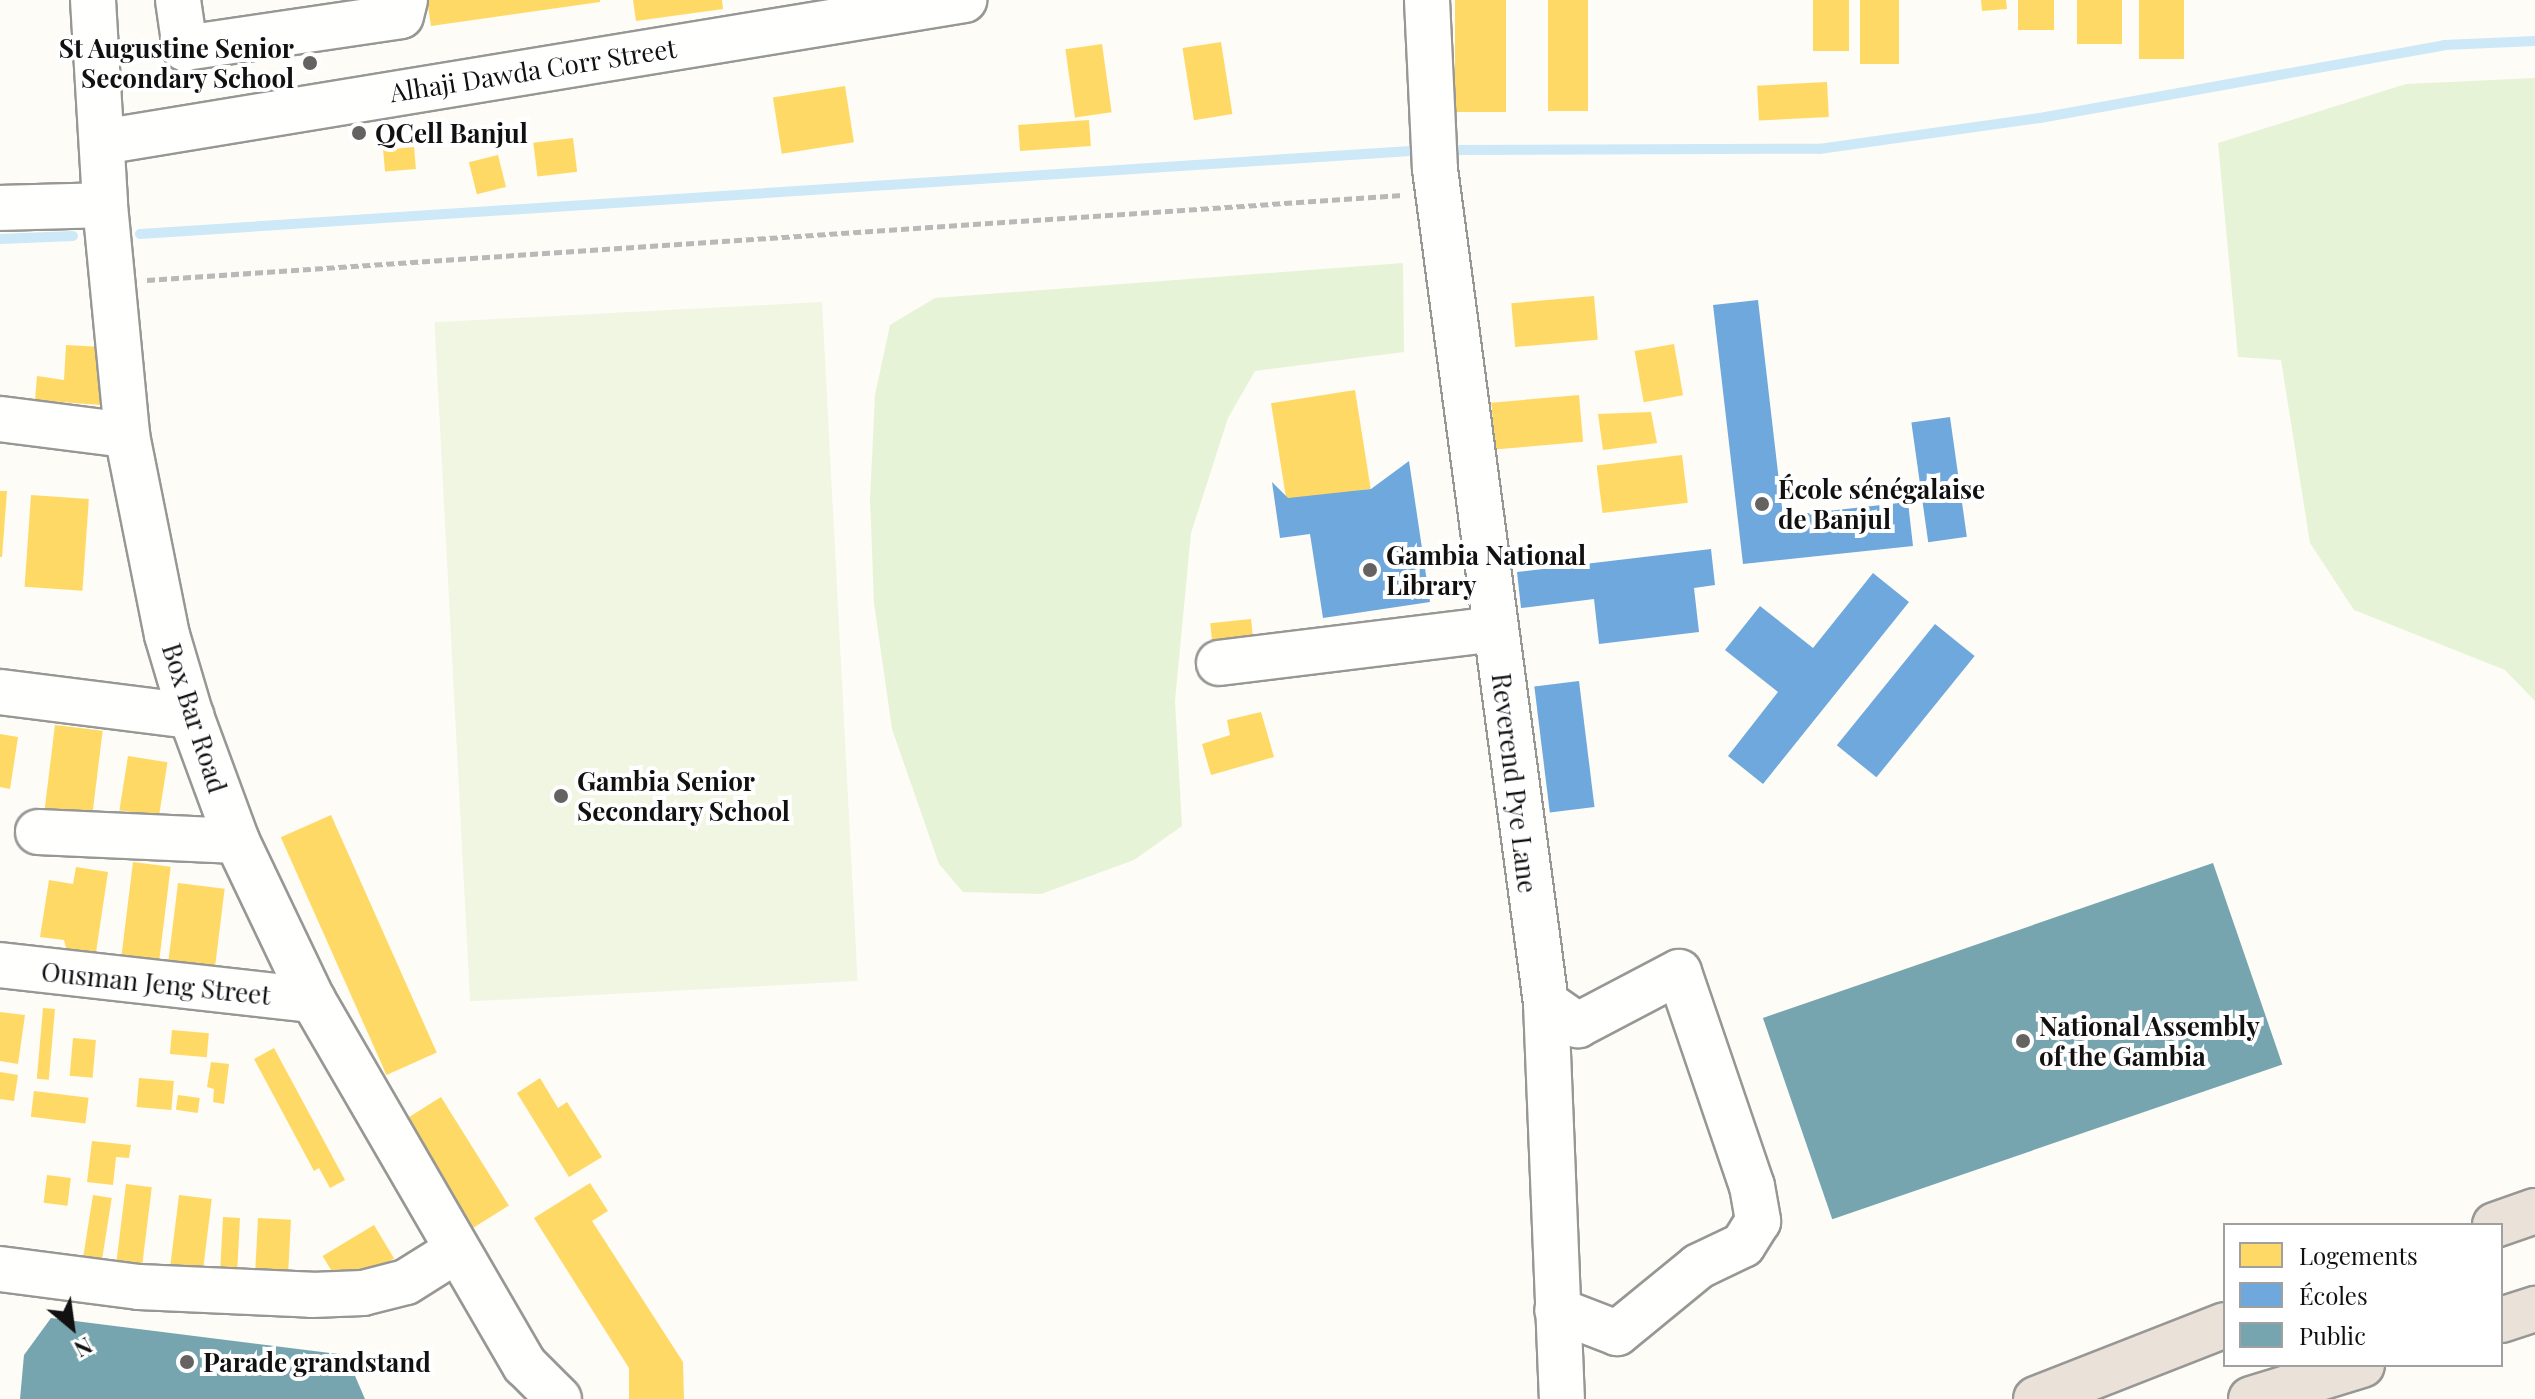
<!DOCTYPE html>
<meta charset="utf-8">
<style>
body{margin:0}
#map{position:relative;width:2535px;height:1399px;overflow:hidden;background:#fdfcf7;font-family:"Playfair Display",serif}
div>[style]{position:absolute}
.green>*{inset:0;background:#e7f3d7}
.pitch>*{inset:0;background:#f0f6e1;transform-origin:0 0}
.homes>*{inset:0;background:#ffd966;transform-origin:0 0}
.schools>*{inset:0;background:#6fa8dc;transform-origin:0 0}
.public>*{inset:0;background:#76a5af;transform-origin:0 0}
.stream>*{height:10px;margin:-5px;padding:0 5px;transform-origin:5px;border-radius:5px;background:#cde8f7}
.path>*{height:5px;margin-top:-2.5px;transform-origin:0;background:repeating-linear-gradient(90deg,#b9b9b8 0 8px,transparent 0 12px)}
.roads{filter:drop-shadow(2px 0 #979795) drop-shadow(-2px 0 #979795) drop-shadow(0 2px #979795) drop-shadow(0 -2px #979795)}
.minor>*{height:44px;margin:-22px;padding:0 22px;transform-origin:22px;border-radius:22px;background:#fffffe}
.highway>*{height:44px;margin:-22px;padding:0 22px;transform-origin:22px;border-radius:22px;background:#eae1d8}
.dots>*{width:22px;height:22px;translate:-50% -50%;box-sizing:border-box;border:4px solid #fff;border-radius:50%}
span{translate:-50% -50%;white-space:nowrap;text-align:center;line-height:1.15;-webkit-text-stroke:8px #fff;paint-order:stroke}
.poi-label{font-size:26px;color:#111;font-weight:700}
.right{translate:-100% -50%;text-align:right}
.left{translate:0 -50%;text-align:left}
.street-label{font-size:26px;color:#111}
.legend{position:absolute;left:2223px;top:1223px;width:280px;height:144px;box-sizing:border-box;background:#fff;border:2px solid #a0a0a0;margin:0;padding:10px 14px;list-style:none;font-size:24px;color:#111}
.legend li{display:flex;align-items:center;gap:16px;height:40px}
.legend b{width:40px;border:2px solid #a0a0a0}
.north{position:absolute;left:32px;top:1287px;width:80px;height:80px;-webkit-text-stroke:6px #fff;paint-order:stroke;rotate:151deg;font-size:22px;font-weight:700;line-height:32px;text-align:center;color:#111}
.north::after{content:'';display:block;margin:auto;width:28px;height:36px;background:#111;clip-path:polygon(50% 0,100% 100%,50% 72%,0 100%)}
</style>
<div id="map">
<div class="green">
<i style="clip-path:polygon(2535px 78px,2535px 701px,2505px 670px,2354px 610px,2310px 543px,2281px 360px,2238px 357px,2218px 143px,2406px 84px)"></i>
<i style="clip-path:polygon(1403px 263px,1404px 352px,1255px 371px,1228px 418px,1191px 533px,1175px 701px,1182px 826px,1134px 860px,1041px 894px,963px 892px,939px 864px,892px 729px,874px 603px,870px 500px,875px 395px,890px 325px,935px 298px)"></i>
</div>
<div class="pitch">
<i style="left:822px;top:302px;width:680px;height:388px;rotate:87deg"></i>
</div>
<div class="homes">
<i style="clip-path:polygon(427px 0,600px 0,600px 2px,431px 26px)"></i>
<i style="clip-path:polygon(633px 0,722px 0,723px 9px,636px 21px)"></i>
<i style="left:1455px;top:0;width:51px;height:112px"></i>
<i style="left:1548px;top:0;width:40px;height:111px"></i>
<i style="left:1813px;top:0;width:36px;height:51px"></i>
<i style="left:1860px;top:0;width:39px;height:64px"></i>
<i style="clip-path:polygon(1981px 0,2006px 0,2007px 9px,1982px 11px)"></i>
<i style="left:2018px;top:0;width:36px;height:30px"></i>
<i style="left:2077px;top:0;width:45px;height:44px"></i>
<i style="left:2139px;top:0;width:45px;height:59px"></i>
<i style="left:1221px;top:42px;width:73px;height:39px;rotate:81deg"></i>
<i style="left:1102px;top:44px;width:69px;height:37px;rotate:82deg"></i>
<i style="left:1827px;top:82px;width:35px;height:70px;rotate:87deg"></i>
<i style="left:845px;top:86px;width:57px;height:73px;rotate:81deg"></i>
<i style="left:1089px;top:120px;width:26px;height:71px;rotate:86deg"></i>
<i style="left:573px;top:138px;width:34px;height:40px;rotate:83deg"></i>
<i style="left:414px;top:147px;width:22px;height:31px;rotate:85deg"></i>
<i style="left:498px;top:155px;width:33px;height:30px;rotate:76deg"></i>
<i style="left:1594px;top:296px;width:44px;height:83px;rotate:85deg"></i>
<i style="left:1674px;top:344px;width:52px;height:40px;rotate:80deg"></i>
<i style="clip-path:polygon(66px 345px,103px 347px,100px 405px,35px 400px,37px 376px,64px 380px)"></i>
<i style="left:1355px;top:390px;width:100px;height:85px;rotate:81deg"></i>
<i style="left:1579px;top:395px;width:47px;height:88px;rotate:85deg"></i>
<i style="clip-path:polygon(1651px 412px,1657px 443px,1603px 450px,1598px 414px)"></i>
<i style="left:1682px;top:455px;width:48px;height:86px;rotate:83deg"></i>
<i style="clip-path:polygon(0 491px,7px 491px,2px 557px,0 557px)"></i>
<i style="left:31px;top:495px;width:58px;height:92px;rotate:4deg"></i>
<i style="left:1251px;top:619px;width:36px;height:41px;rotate:84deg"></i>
<i style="clip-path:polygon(1261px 712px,1274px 757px,1211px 775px,1202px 744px,1230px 735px,1227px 720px)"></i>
<i style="left:55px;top:725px;width:48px;height:91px;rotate:7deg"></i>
<i style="clip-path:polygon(0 734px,18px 737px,10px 789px,0 787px)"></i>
<i style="left:128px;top:756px;width:40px;height:55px;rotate:9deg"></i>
<i style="left:331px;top:815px;width:260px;height:55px;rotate:66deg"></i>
<i style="left:133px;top:862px;width:38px;height:98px;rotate:7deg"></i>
<i style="clip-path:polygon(76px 867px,108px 872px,95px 959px,68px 955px,64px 940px,40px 937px,49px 880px,73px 884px)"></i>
<i style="left:178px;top:883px;width:47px;height:85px;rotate:7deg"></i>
<i style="left:43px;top:1008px;width:12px;height:71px;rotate:5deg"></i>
<i style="clip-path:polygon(0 1012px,25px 1015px,18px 1064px,0 1061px)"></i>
<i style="left:172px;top:1030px;width:37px;height:24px;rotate:5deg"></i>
<i style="left:73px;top:1038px;width:23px;height:38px;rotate:5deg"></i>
<i style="clip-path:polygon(274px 1048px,345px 1180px,330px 1188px,319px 1168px,314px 1171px,254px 1059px)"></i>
<i style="clip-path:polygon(211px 1062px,229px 1064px,224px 1104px,213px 1102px,214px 1089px,207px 1087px)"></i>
<i style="clip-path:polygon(0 1072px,18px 1075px,14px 1101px,0 1099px)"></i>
<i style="left:139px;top:1078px;width:35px;height:29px;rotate:5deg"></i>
<i style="clip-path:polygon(540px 1078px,558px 1108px,567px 1102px,602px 1157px,569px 1177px,517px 1093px)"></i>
<i style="left:34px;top:1091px;width:55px;height:26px;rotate:7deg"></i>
<i style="left:178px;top:1095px;width:22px;height:15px;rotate:8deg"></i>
<i style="left:441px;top:1097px;width:128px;height:47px;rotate:58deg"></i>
<i style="clip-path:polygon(92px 1141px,131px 1145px,129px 1158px,116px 1157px,113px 1185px,87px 1182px)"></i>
<i style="left:47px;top:1175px;width:24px;height:28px;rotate:7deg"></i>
<i style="clip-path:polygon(590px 1183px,608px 1211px,592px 1221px,683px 1362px,684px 1399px,629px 1399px,629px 1368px,534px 1218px)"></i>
<i style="left:126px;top:1184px;width:26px;height:86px;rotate:7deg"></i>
<i style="left:93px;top:1195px;width:19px;height:62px;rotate:9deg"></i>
<i style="left:179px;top:1195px;width:33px;height:85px;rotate:7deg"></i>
<i style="left:223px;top:1217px;width:17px;height:59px;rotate:3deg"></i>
<i style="left:258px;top:1218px;width:33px;height:68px;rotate:3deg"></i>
<i style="left:374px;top:1225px;width:39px;height:60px;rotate:59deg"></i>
</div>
<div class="schools">
<i style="clip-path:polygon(1758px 300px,1783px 516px,1908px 502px,1913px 546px,1743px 564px,1713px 305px)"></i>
<i style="left:1950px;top:417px;width:121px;height:39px;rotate:82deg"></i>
<i style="clip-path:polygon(1409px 461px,1430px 602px,1323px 618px,1310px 534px,1280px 538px,1272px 482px,1288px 498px,1371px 489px)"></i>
<i style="clip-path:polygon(1711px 549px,1715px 585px,1694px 588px,1699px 632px,1599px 644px,1594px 599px,1521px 608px,1517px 572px)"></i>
<i style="clip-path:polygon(1873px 573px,1909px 602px,1763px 784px,1728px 756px,1778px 692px,1725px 650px,1760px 606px,1813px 648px)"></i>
<i style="left:1935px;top:624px;width:51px;height:156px;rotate:39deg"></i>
<i style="left:1579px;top:681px;width:127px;height:45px;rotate:83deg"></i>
</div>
<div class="public">
<i style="left:2213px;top:863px;width:213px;height:476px;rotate:71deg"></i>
<i style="clip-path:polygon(51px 1318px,346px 1355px,365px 1399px,20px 1399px,24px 1355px)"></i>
</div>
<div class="stream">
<i style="left:1446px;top:150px;width:373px;rotate:-0.2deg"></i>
<i style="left:1819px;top:149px;width:223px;rotate:-8deg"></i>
<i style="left:2040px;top:118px;width:411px;rotate:-10.2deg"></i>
<i style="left:2444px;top:45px;width:91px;rotate:-2.5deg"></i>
<i style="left:140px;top:234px;width:1289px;rotate:-3.74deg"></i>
<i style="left:0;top:239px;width:73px;rotate:-2.4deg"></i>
</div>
<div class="path">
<i style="left:147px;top:280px;width:1258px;rotate:-3.87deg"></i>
</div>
<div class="roads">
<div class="minor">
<i style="left:93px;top:0;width:205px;rotate:86.6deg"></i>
<i style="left:105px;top:205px;width:231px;rotate:84.5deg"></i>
<i style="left:127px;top:435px;width:204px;rotate:78.7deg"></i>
<i style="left:167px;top:635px;width:84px;rotate:73.5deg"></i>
<i style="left:191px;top:716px;width:133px;rotate:69.8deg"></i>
<i style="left:237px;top:841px;width:176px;rotate:64.5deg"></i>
<i style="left:313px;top:1000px;width:422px;rotate:59.9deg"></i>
<i style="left:525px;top:1365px;width:48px;rotate:45deg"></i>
<i style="left:178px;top:0;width:49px;rotate:81.7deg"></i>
<i style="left:185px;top:48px;width:218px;rotate:-8.4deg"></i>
<i style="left:401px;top:16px;width:16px;rotate:-76deg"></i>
<i style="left:1427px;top:0;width:169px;rotate:87.3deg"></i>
<i style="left:1435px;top:169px;width:841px;rotate:82.42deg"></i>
<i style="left:1546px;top:1003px;width:396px;rotate:87.7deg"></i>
<i style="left:102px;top:142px;width:874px;rotate:-9.35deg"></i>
<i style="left:0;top:208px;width:105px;rotate:-1.6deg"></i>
<i style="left:0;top:419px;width:128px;rotate:7.2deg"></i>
<i style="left:1219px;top:663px;width:278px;rotate:-7deg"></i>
<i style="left:0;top:692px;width:193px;rotate:7.2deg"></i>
<i style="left:38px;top:832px;width:199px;rotate:2.6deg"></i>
<i style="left:0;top:965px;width:315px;rotate:6.4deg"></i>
<i style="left:1546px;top:1003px;width:39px;rotate:35deg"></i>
<i style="left:1578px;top:1025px;width:114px;rotate:-27.7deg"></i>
<i style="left:1679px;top:972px;width:226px;rotate:71.2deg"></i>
<i style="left:1752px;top:1186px;width:36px;rotate:80deg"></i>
<i style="left:1758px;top:1221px;width:28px;rotate:122deg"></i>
<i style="left:1743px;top:1245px;width:49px;rotate:154.5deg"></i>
<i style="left:1699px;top:1266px;width:106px;rotate:140.7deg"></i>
<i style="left:1617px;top:1333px;width:64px;rotate:-159deg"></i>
<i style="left:0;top:1269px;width:140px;rotate:7.4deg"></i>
<i style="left:139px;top:1287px;width:173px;rotate:2.6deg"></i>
<i style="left:312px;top:1295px;width:51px;rotate:-2.2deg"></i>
<i style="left:363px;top:1293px;width:44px;rotate:-14.3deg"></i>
<i style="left:406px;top:1282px;width:60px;rotate:-32.1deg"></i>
</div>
<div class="highway">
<i style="left:2495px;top:1225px;width:42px;rotate:-19.3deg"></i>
<i style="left:2501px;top:1320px;width:36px;rotate:-18deg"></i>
<i style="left:2036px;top:1399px;width:203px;rotate:-21.4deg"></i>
<i style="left:2251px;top:1399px;width:116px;rotate:-17deg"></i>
</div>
</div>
<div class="dots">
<i style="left:310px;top:63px;background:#646362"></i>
<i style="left:359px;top:133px;background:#646362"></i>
<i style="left:1762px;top:504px;background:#646362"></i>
<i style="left:1370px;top:570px;background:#646362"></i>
<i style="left:561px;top:796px;background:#646362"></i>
<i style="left:2023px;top:1041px;background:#646362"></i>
<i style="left:187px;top:1362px;background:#646362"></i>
</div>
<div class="poi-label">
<span class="right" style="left:294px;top:63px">St Augustine Senior<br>Secondary School</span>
<span class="left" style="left:375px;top:133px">QCell Banjul</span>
<span class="left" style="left:1778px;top:504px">École sénégalaise<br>de Banjul</span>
<span class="left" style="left:1386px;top:570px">Gambia National<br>Library</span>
<span class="left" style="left:577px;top:796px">Gambia Senior<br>Secondary School</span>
<span class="left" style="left:2039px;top:1041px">National Assembly<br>of the Gambia</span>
<span class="left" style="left:203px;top:1362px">Parade grandstand</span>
</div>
<div class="street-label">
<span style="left:533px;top:70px;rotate:-9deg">Alhaji Dawda Corr Street</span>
<span style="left:195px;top:718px;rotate:72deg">Box Bar Road</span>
<span style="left:1515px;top:783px;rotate:83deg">Reverend Pye Lane</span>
<span style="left:156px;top:983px;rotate:6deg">Ousman Jeng Street</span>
</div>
<ul class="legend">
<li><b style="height:22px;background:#ffd966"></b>Logements</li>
<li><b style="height:22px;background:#6fa8dc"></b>Écoles</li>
<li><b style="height:22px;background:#76a5af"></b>Public</li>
</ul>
<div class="north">N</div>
</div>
